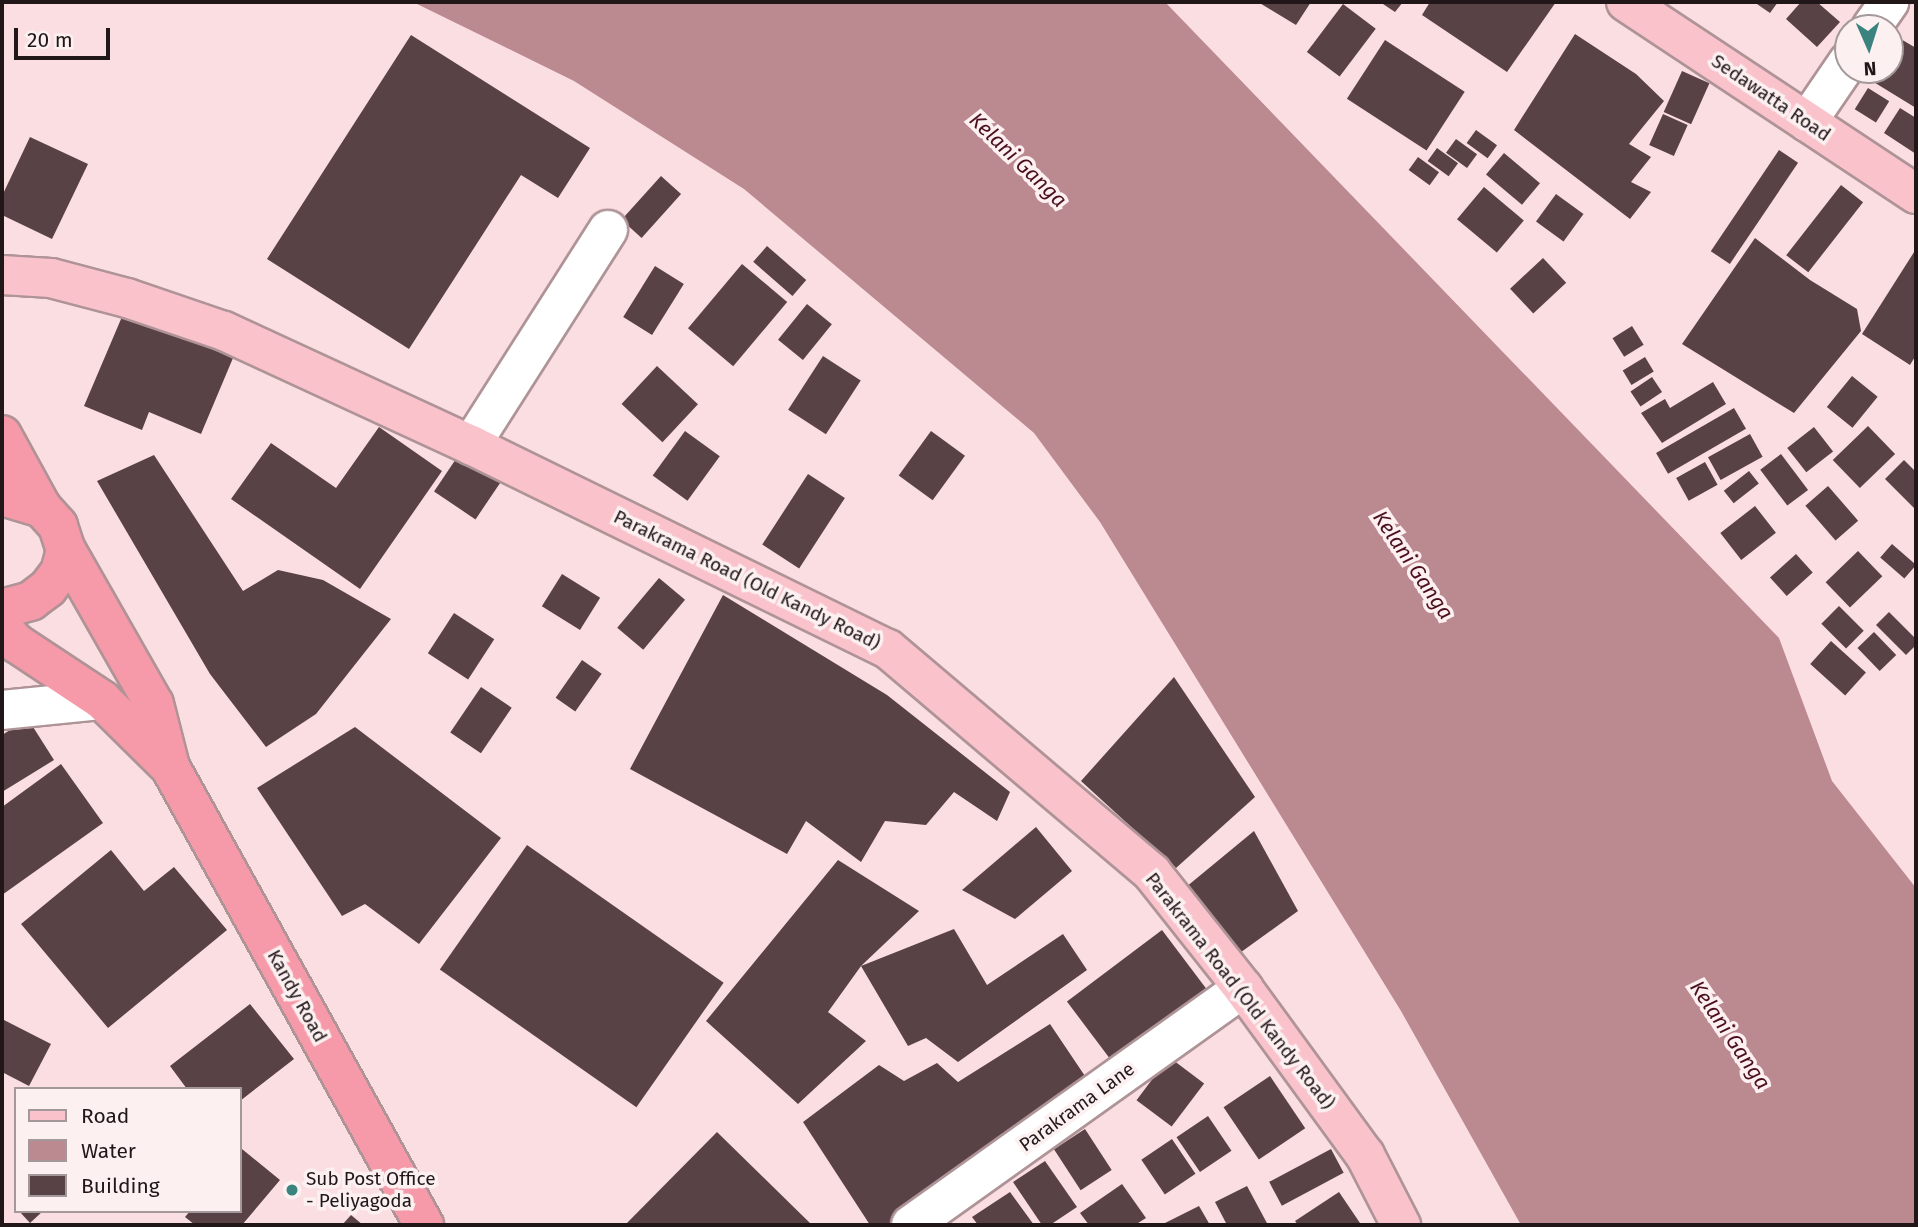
<!DOCTYPE html>
<style>
body{margin:0}
#map{position:relative;width:1918px;height:1227px;overflow:hidden;background:#fbdee1;font-family:"Fira Sans",sans-serif}
div>[style]{position:absolute}
.water>*{inset:0;background:#bb8990}
.building>*{inset:0;background:#594245;transform-origin:0 0}
.roads{filter:drop-shadow(2px 0 #ae9397) drop-shadow(-2px 0 #ae9397) drop-shadow(0 2px #ae9397) drop-shadow(0 -2px #ae9397)}
.minor>*{height:38px;margin:-19px;padding:0 19px;transform-origin:19px;border-radius:19px;background:#fff}
.major>*{height:38px;margin:-19px;padding:0 19px;transform-origin:19px;border-radius:19px;background:#fac2cb}
.highway>*{height:38px;margin:-19px;padding:0 19px;transform-origin:19px;border-radius:19px;background:#f699a8}
.dots>*{width:19px;height:19px;translate:-50% -50%;box-sizing:border-box;border:4px solid #fcf0f1;border-radius:50%}
span{translate:-50% -50%;white-space:nowrap;text-align:center;line-height:1.15;-webkit-text-stroke:7px #fcf0f1;paint-order:stroke}
.street-label{font-size:19px;color:#211718}
.poi-label{font-size:19px;color:#211718}
.left{translate:0 -50%;text-align:left}
.water-label{font-size:21px;color:#4c0f20;font-style:italic}
.frame{position:absolute;inset:0;border:4px solid #211718;pointer-events:none}
.legend{position:absolute;left:14px;top:1087px;width:228px;height:126px;box-sizing:border-box;background:#fcf0f1;border:2px solid #a4999a;margin:0;padding:9px 12px;list-style:none;font-size:21px;color:#211718}
.legend li{display:flex;align-items:center;gap:14px;height:35px}
.legend b{width:35px;border:2px solid #a4999a}
.north{position:absolute;left:1834px;top:14px;width:70px;height:70px;box-sizing:border-box;background:#fcf0f1;border:2px solid #a4999a;border-radius:50%;rotate:177deg;font-size:19px;font-weight:700;line-height:28px;text-align:center;color:#211718}
.north::after{content:'';display:block;margin:auto;width:24px;height:32px;background:#3b837e;clip-path:polygon(50% 0,100% 100%,50% 72%,0 100%)}
.scale{position:absolute;left:14px;top:28px;width:96px;height:32px;box-sizing:border-box;border:4px solid #211718;border-top:0;padding-left:9px;font-size:21px;line-height:24px;white-space:nowrap;color:#211718;-webkit-text-stroke:5px #fcf0f1;paint-order:stroke}
</style>
<div id="map">
<div class="water">
<div style="clip-path:polygon(413px 2px,1165px 2px,1779px 638px,1832px 781px,1916px 888px,1916px 1225px,1521px 1225px,1401px 1011px,1100px 522px,1034px 433px,744px 189px,574px 81px)"></div>
</div>
<div class="building">
<div style="clip-path:polygon(1258px 2px,1311px 2px,1296px 25px)"></div>
<div style="clip-path:polygon(1380px 2px,1403px 2px,1395px 12px)"></div>
<div style="clip-path:polygon(1430px 2px,1556px 2px,1507px 72px,1422px 15px)"></div>
<div style="clip-path:polygon(1754px 2px,1778px 2px,1770px 13px)"></div>
<div style="clip-path:polygon(1801px 2px,1817px 2px,1840px 22px,1817px 47px,1786px 19px)"></div>
<div style="left:1343px;top:4px;width:41px;height:60px;rotate:37deg"></div>
<div style="clip-path:polygon(1575px 34px,1636px 74px,1664px 101px,1629px 144px,1651px 157px,1631px 182px,1651px 192px,1630px 219px,1514px 130px)"></div>
<div style="clip-path:polygon(411px 35px,590px 148px,558px 198px,521px 175px,409px 349px,267px 259px)"></div>
<div style="clip-path:polygon(1899px 38px,1916px 48px,1916px 108px,1872px 81px,1879px 70px,1890px 70px,1890px 53px)"></div>
<div style="left:1385px;top:40px;width:95px;height:70px;rotate:33deg"></div>
<div style="left:1682px;top:71px;width:30px;height:45px;rotate:24deg"></div>
<div style="left:1868px;top:88px;width:25px;height:25px;rotate:32deg"></div>
<div style="clip-path:polygon(1900px 108px,1916px 118px,1916px 154px,1884px 133px)"></div>
<div style="left:1663px;top:114px;width:27px;height:34px;rotate:24deg"></div>
<div style="left:1476px;top:130px;width:26px;height:16px;rotate:36deg"></div>
<div style="clip-path:polygon(30px 137px,88px 164px,52px 239px,2px 215px,2px 196px)"></div>
<div style="left:1456px;top:139px;width:26px;height:17px;rotate:36deg"></div>
<div style="left:1437px;top:148px;width:26px;height:16px;rotate:36deg"></div>
<div style="left:1779px;top:150px;width:23px;height:122px;rotate:34deg"></div>
<div style="left:1504px;top:153px;width:47px;height:28px;rotate:40deg"></div>
<div style="left:1418px;top:157px;width:26px;height:16px;rotate:36deg"></div>
<div style="left:661px;top:176px;width:27px;height:59px;rotate:42deg"></div>
<div style="left:1841px;top:185px;width:28px;height:89px;rotate:38deg"></div>
<div style="left:1484px;top:187px;width:52px;height:42px;rotate:40deg"></div>
<div style="left:1556px;top:194px;width:34px;height:34px;rotate:36deg"></div>
<div style="clip-path:polygon(1755px 238px,1810px 280px,1857px 309px,1861px 331px,1794px 413px,1682px 344px)"></div>
<div style="left:767px;top:246px;width:52px;height:21px;rotate:41deg"></div>
<div style="clip-path:polygon(1916px 249px,1916px 355px,1910px 365px,1862px 334px)"></div>
<div style="left:1543px;top:258px;width:34px;height:45px;rotate:47deg"></div>
<div style="left:742px;top:264px;width:59px;height:84px;rotate:40deg"></div>
<div style="left:655px;top:266px;width:34px;height:60px;rotate:32deg"></div>
<div style="left:807px;top:304px;width:32px;height:46px;rotate:39deg"></div>
<div style="clip-path:polygon(124px 312px,233px 358px,201px 434px,149px 412px,142px 430px,84px 406px)"></div>
<div style="left:1632px;top:326px;width:22px;height:23px;rotate:58deg"></div>
<div style="left:823px;top:356px;width:45px;height:64px;rotate:33deg"></div>
<div style="left:1645px;top:357px;width:17px;height:26px;rotate:59deg"></div>
<div style="left:657px;top:366px;width:56px;height:52px;rotate:43deg"></div>
<div style="left:1852px;top:376px;width:33px;height:40px;rotate:39deg"></div>
<div style="left:1652px;top:377px;width:18px;height:26px;rotate:56deg"></div>
<div style="clip-path:polygon(1713px 382px,1726px 404px,1662px 443px,1641px 413px,1665px 399px,1670px 408px)"></div>
<div style="left:1734px;top:408px;width:24px;height:90px;rotate:60deg"></div>
<div style="left:1868px;top:426px;width:39px;height:49px;rotate:46deg"></div>
<div style="clip-path:polygon(379px 427px,442px 471px,360px 589px,231px 499px,271px 443px,336px 488px)"></div>
<div style="left:1814px;top:427px;width:31px;height:34px;rotate:52deg"></div>
<div style="left:685px;top:431px;width:43px;height:55px;rotate:36deg"></div>
<div style="left:931px;top:431px;width:42px;height:55px;rotate:36deg"></div>
<div style="left:1750px;top:434px;width:26px;height:48px;rotate:61deg"></div>
<div style="left:462px;top:450px;width:50px;height:50px;rotate:34deg"></div>
<div style="left:1781px;top:454px;width:45px;height:26px;rotate:53deg"></div>
<div style="clip-path:polygon(154px 455px,243px 591px,278px 570px,323px 580px,391px 619px,316px 714px,266px 747px,210px 674px,97px 481px)"></div>
<div style="clip-path:polygon(1904px 460px,1916px 472px,1916px 510px,1885px 479px)"></div>
<div style="left:1705px;top:462px;width:26px;height:33px;rotate:61deg"></div>
<div style="left:1749px;top:471px;width:16px;height:32px;rotate:52deg"></div>
<div style="left:808px;top:474px;width:44px;height:84px;rotate:33deg"></div>
<div style="left:1828px;top:486px;width:46px;height:30px;rotate:49deg"></div>
<div style="left:1755px;top:506px;width:34px;height:44px;rotate:52deg"></div>
<div style="left:1892px;top:544px;width:32px;height:18px;rotate:41deg"></div>
<div style="left:1858px;top:551px;width:35px;height:45px;rotate:46deg"></div>
<div style="left:1796px;top:554px;width:25px;height:35px;rotate:48deg"></div>
<div style="left:562px;top:574px;width:45px;height:38px;rotate:32deg"></div>
<div style="left:659px;top:578px;width:34px;height:65px;rotate:40deg"></div>
<div style="clip-path:polygon(723px 595px,887px 695px,1010px 792px,997px 821px,954px 792px,926px 825px,885px 821px,861px 862px,806px 821px,787px 854px,630px 769px)"></div>
<div style="left:1839px;top:606px;width:35px;height:25px;rotate:45deg"></div>
<div style="clip-path:polygon(1889px 612px,1916px 639px,1916px 645px,1906px 655px,1876px 625px)"></div>
<div style="left:454px;top:613px;width:48px;height:48px;rotate:33deg"></div>
<div style="left:1874px;top:632px;width:32px;height:23px;rotate:46deg"></div>
<div style="left:1831px;top:641px;width:47px;height:31px;rotate:42deg"></div>
<div style="left:582px;top:660px;width:24px;height:46px;rotate:35deg"></div>
<div style="clip-path:polygon(1174px 677px,1255px 797px,1176px 868px,1081px 781px)"></div>
<div style="left:481px;top:687px;width:37px;height:55px;rotate:34deg"></div>
<div style="clip-path:polygon(28px 719px,54px 760px,2px 792px,2px 735px)"></div>
<div style="clip-path:polygon(355px 727px,501px 838px,419px 944px,365px 904px,342px 916px,257px 788px)"></div>
<div style="clip-path:polygon(61px 764px,103px 823px,2px 895px,2px 807px)"></div>
<div style="clip-path:polygon(1036px 827px,1072px 871px,1015px 919px,962px 890px)"></div>
<div style="clip-path:polygon(1254px 831px,1298px 911px,1237px 955px,1180px 892px)"></div>
<div style="left:527px;top:845px;width:240px;height:152px;rotate:35deg"></div>
<div style="clip-path:polygon(111px 850px,144px 891px,174px 867px,227px 930px,108px 1028px,21px 924px)"></div>
<div style="clip-path:polygon(838px 860px,919px 911px,861px 966px,954px 929px,987px 985px,1063px 934px,1087px 970px,958px 1062px,926px 1038px,908px 1046px,861px 966px,828px 1012px,866px 1041px,798px 1104px,706px 1021px)"></div>
<div style="left:1162px;top:930px;width:78px;height:119px;rotate:53deg"></div>
<div style="clip-path:polygon(250px 1004px,294px 1059px,240px 1101px,240px 1089px,187px 1089px,170px 1066px)"></div>
<div style="clip-path:polygon(4px 1020px,51px 1044px,29px 1086px,2px 1072px)"></div>
<div style="clip-path:polygon(1050px 1024px,1093px 1088px,892px 1225px,870px 1225px,803px 1122px,879px 1065px,904px 1081px,937px 1063px,958px 1082px)"></div>
<div style="left:1169px;top:1057px;width:44px;height:54px;rotate:37deg"></div>
<div style="left:1270px;top:1076px;width:63px;height:56px;rotate:56deg"></div>
<div style="left:1208px;top:1116px;width:42px;height:38px;rotate:56deg"></div>
<div style="left:1085px;top:1129px;width:49px;height:37px;rotate:57deg"></div>
<div style="clip-path:polygon(717px 1132px,812px 1225px,625px 1225px)"></div>
<div style="left:1172px;top:1139px;width:42px;height:37px;rotate:56deg"></div>
<div style="clip-path:polygon(242px 1149px,280px 1180px,242px 1225px,195px 1225px,185px 1217px,190px 1211px,240px 1211px,240px 1153px)"></div>
<div style="left:1331px;top:1149px;width:27px;height:70px;rotate:62deg"></div>
<div style="clip-path:polygon(1045px 1161px,1077px 1207px,1050px 1225px,1042px 1225px,1013px 1182px)"></div>
<div style="clip-path:polygon(1122px 1184px,1146px 1218px,1135px 1225px,1089px 1225px,1080px 1213px)"></div>
<div style="clip-path:polygon(1247px 1186px,1268px 1225px,1227px 1225px,1215px 1202px)"></div>
<div style="clip-path:polygon(1010px 1192px,1034px 1225px,978px 1225px,972px 1217px)"></div>
<div style="clip-path:polygon(1339px 1192px,1360px 1223px,1298px 1225px,1295px 1221px)"></div>
<div style="clip-path:polygon(1199px 1206px,1210px 1225px,1166px 1225px,1165px 1223px)"></div>
<div style="clip-path:polygon(19px 1211px,43px 1211px,30px 1223px)"></div>
<div style="clip-path:polygon(351px 1215px,363px 1225px,342px 1225px)"></div>
</div>
<div class="roads">
<div class="minor">
<div style="left:1871px;top:28px;width:32px;rotate:-55deg"></div>
<div style="left:1807px;top:122px;width:73px;rotate:-55.7deg"></div>
<div style="left:471px;top:445px;width:255px;rotate:-57.5deg"></div>
<div style="left:2px;top:710px;width:100px;rotate:-5.7deg"></div>
<div style="left:911px;top:1225px;width:408px;rotate:-35.5deg"></div>
</div>
<div class="major">
<div style="left:1626px;top:2px;width:348px;rotate:33.5deg"></div>
<div style="left:2px;top:275px;width:49px;rotate:3.5deg"></div>
<div style="left:51px;top:278px;width:79px;rotate:14.7deg"></div>
<div style="left:127px;top:298px;width:102px;rotate:18.8deg"></div>
<div style="left:224px;top:331px;width:272px;rotate:24.8deg"></div>
<div style="left:471px;top:445px;width:464px;rotate:26.1deg"></div>
<div style="left:888px;top:649px;width:346px;rotate:40.3deg"></div>
<div style="left:1152px;top:873px;width:147px;rotate:51.6deg"></div>
<div style="left:1243px;top:988px;width:207px;rotate:53.9deg"></div>
<div style="left:1365px;top:1155px;width:79px;rotate:62.8deg"></div>
</div>
<div class="highway">
<div style="left:2px;top:435px;width:83px;rotate:61.3deg"></div>
<div style="left:2px;top:496px;width:42px;rotate:16.7deg"></div>
<div style="left:42px;top:508px;width:24px;rotate:48deg"></div>
<div style="left:58px;top:526px;width:25px;rotate:72deg"></div>
<div style="left:66px;top:550px;width:23px;rotate:105deg"></div>
<div style="left:60px;top:572px;width:20px;rotate:127deg"></div>
<div style="left:48px;top:588px;width:21px;rotate:143deg"></div>
<div style="left:31px;top:601px;width:30px;rotate:165deg"></div>
<div style="left:66px;top:550px;width:177px;rotate:60.3deg"></div>
<div style="left:154px;top:704px;width:65px;rotate:75.7deg"></div>
<div style="left:170px;top:767px;width:524px;rotate:60.99deg"></div>
<div style="left:2px;top:628px;width:21px;rotate:47deg"></div>
<div style="left:16px;top:643px;width:103px;rotate:33.5deg"></div>
<div style="left:102px;top:700px;width:95px;rotate:44.6deg"></div>
</div>
</div>
<div class="dots">
<div style="left:292px;top:1190px;background:#3b837e"></div>
</div>
<div class="street-label">
<span style="left:1771px;top:98px;rotate:34deg">Sedawatta Road</span>
<span style="left:747px;top:580px;rotate:26deg">Parakrama Road (Old Kandy Road)</span>
<span style="left:1240px;top:991px;rotate:52deg">Parakrama Road (Old Kandy Road)</span>
<span style="left:297px;top:996px;rotate:61deg">Kandy Road</span>
<span style="left:1077px;top:1107px;rotate:-36deg">Parakrama Lane</span>
</div>
<div class="poi-label">
<span class="left" style="left:306px;top:1190px">Sub Post Office<br>- Peliyagoda</span>
</div>
<div class="water-label">
<span style="left:1018px;top:160px;rotate:44deg">Kelani Ganga</span>
<span style="left:1413px;top:565px;rotate:56deg">Kelani Ganga</span>
<span style="left:1730px;top:1035px;rotate:56deg">Kelani Ganga</span>
</div>
<div class="frame"></div>
<ul class="legend">
<li><b style="height:9px;background:#fac2cb"></b>Road</li>
<li><b style="height:19px;background:#bb8990"></b>Water</li>
<li><b style="height:19px;background:#594245"></b>Building</li>
</ul>
<div class="north">N</div>
<div class="scale">20 m</div>
</div>
